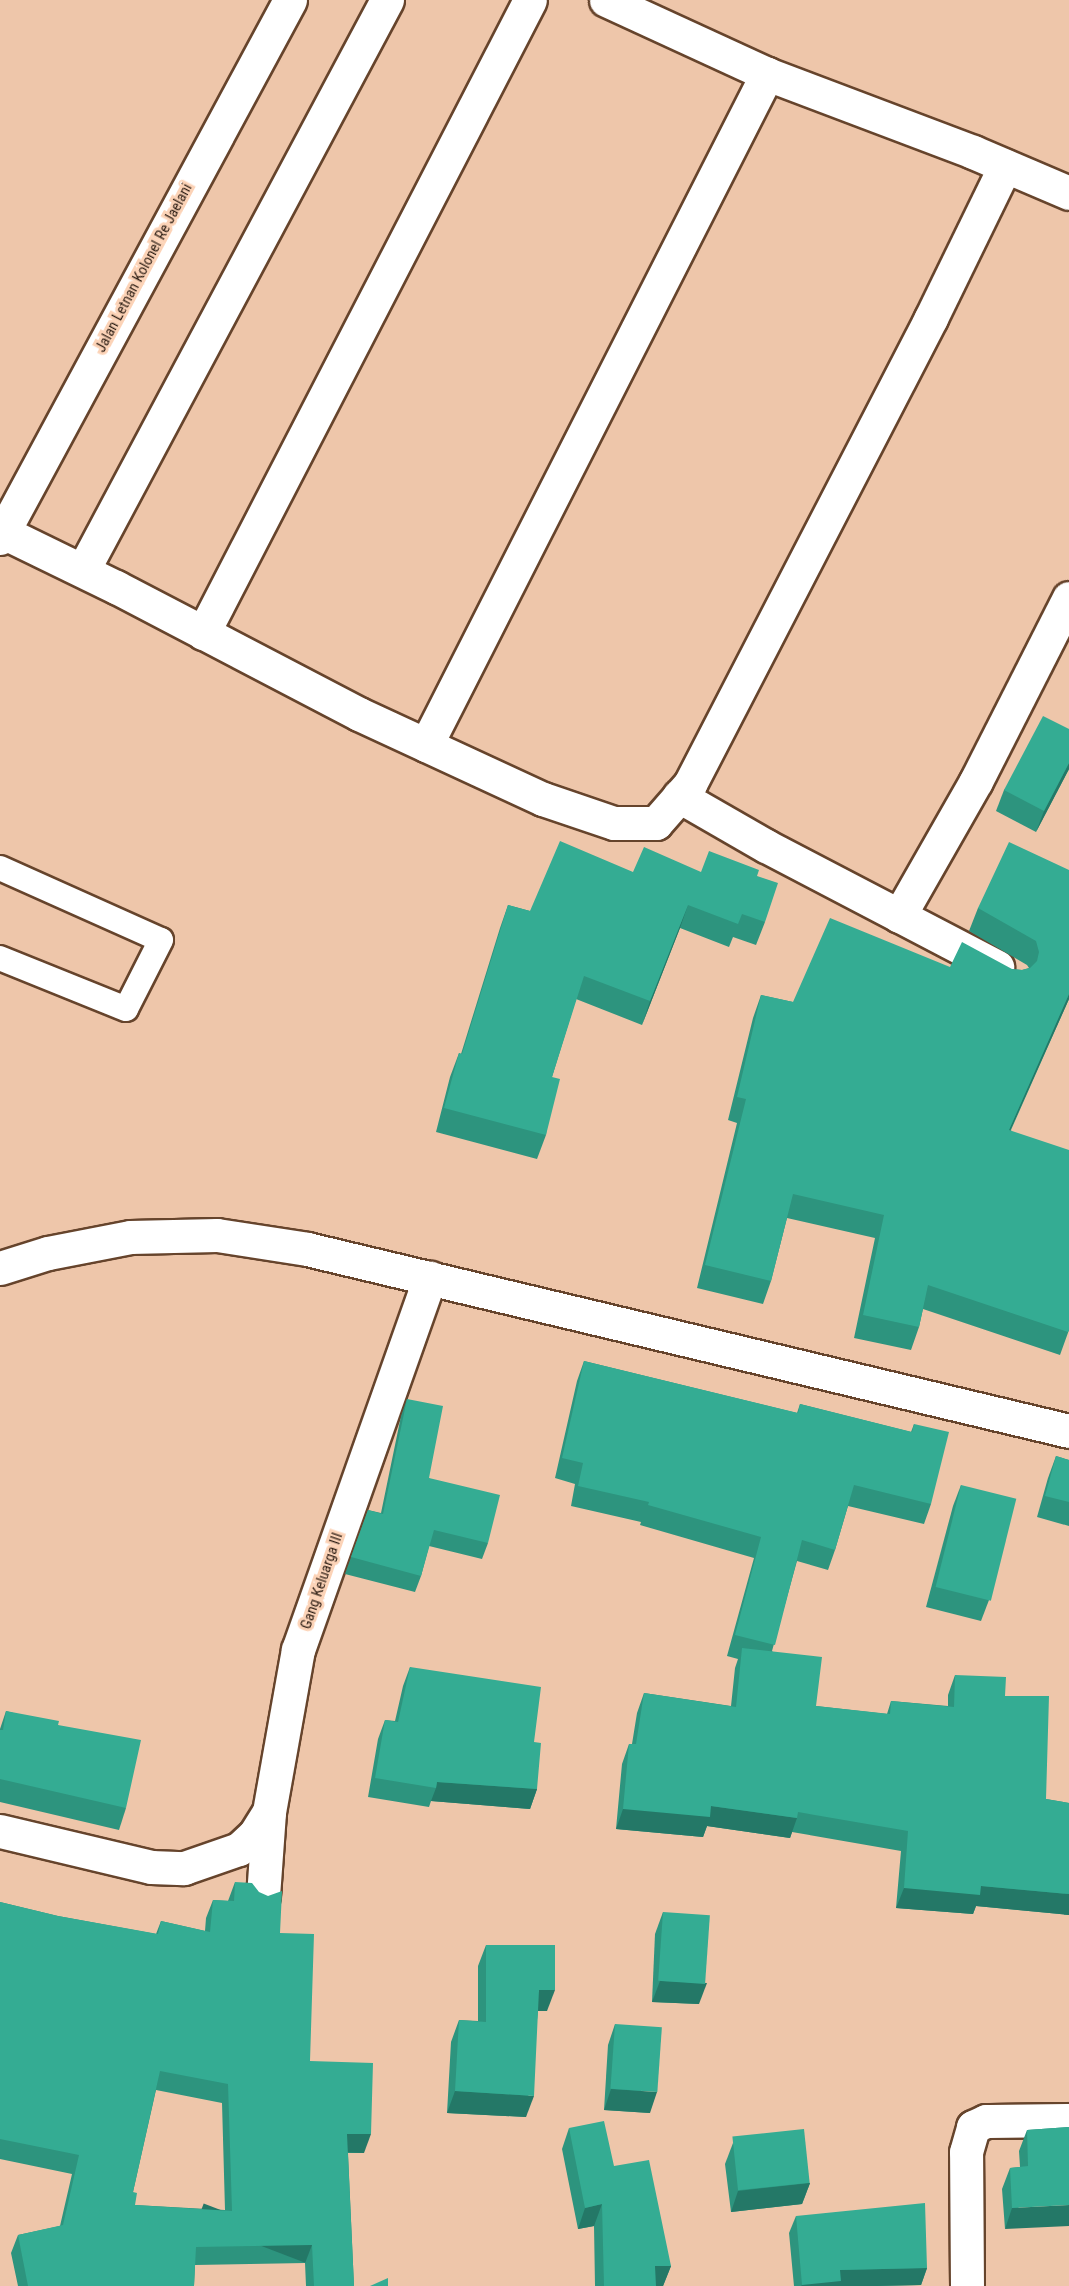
<!DOCTYPE html>
<style>
body{margin:0}
#map{position:relative;width:1069px;height:2286px;overflow:hidden;background:#eec6aa;font-family:"Roboto Condensed",sans-serif}
div>[style]{position:absolute}
.roads{filter:drop-shadow(2px 0 #66442c) drop-shadow(-2px 0 #66442c) drop-shadow(0 2px #66442c) drop-shadow(0 -2px #66442c)}
.lane>*{height:24px;margin:-12px;padding:0 12px;transform-origin:12px;border-radius:12px;background:#fff}
.street>*{height:33px;margin:-16.5px;padding:0 16.5px;transform-origin:16.5px;border-radius:16.5px;background:#fff}
.secondary>*{height:33px;margin:-16.5px;padding:0 16.5px;transform-origin:16.5px;border-radius:16.5px;background:#fff}
.wall>*{inset:0;background:#2d947e}
.shaded-wall>*{inset:0;background:#247867;transform-origin:0 0}
.building>*{inset:0;background:#34ac93;transform-origin:0 0}
span{translate:-50% -50%;white-space:nowrap;text-align:center;line-height:1.15;-webkit-text-stroke:6px #fcd3b7;paint-order:stroke}
.street-label{font-size:15px;color:#2e1f15}
</style>
<div id="map">
<div class="roads">
<div class="lane">
<div style="left:0;top:868px;width:176px;rotate:24.1deg"></div>
<div style="left:161px;top:940px;width:77px;rotate:116.9deg"></div>
<div style="left:126px;top:1009px;width:136px;rotate:-158deg"></div>
</div>
<div class="street">
<div style="left:606px;top:0;width:177px;rotate:24.7deg"></div>
<div style="left:767px;top:74px;width:220px;rotate:20.7deg"></div>
<div style="left:973px;top:152px;width:104px;rotate:23.1deg"></div>
<div style="left:3px;top:532px;width:126px;rotate:26deg"></div>
<div style="left:116px;top:587px;width:274px;rotate:27.6deg"></div>
<div style="left:359px;top:714px;width:203px;rotate:24.8deg"></div>
<div style="left:543px;top:799px;width:75px;rotate:18.7deg"></div>
<div style="left:614px;top:823px;width:42px"></div>
<div style="left:656px;top:823px;width:52px;rotate:-48.9deg"></div>
<div style="left:690px;top:784px;width:525px;rotate:-62.65deg"></div>
<div style="left:931px;top:318px;width:169px;rotate:-64deg"></div>
<div style="left:83px;top:570px;width:646px;rotate:-61.93deg"></div>
<div style="left:203px;top:633px;width:712px;rotate:-62.68deg"></div>
<div style="left:426px;top:745px;width:753px;rotate:-63.06deg"></div>
<div style="left:679px;top:796px;width:100px;rotate:29.9deg"></div>
<div style="left:766px;top:846px;width:261px;rotate:27.6deg"></div>
<div style="left:899px;top:916px;width:155px;rotate:-60.3deg"></div>
<div style="left:976px;top:781px;width:205px;rotate:-63.1deg"></div>
<div style="left:0;top:1831px;width:155px;rotate:13.4deg"></div>
<div style="left:151px;top:1867px;width:33px;rotate:2deg"></div>
<div style="left:184px;top:1868px;width:58px;rotate:-19.1deg"></div>
<div style="left:239px;top:1849px;width:22px;rotate:-43deg"></div>
<div style="left:255px;top:1834px;width:26px;rotate:-58deg"></div>
<div style="left:263px;top:1896px;width:84px;rotate:-85.9deg"></div>
<div style="left:269px;top:1812px;width:165px;rotate:-79.9deg"></div>
<div style="left:298px;top:1650px;width:395px;rotate:-70.5deg"></div>
<div style="left:967px;top:2286px;width:134px;rotate:-90.4deg"></div>
<div style="left:966px;top:2152px;width:26px;rotate:-74deg"></div>
<div style="left:973px;top:2127px;width:14px;rotate:-25deg"></div>
<div style="left:986px;top:2121px;width:83px;rotate:-0.7deg"></div>
</div>
<div class="secondary">
<div style="left:0;top:538px;width:611px;rotate:-61.67deg"></div>
<div style="left:0;top:1268px;width:50px;rotate:-17.4deg"></div>
<div style="left:48px;top:1253px;width:84px;rotate:-11deg"></div>
<div style="left:130px;top:1237px;width:87px;rotate:-1.3deg"></div>
<div style="left:217px;top:1235px;width:91px;rotate:8.8deg"></div>
<div style="left:307px;top:1249px;width:783px;rotate:13.43deg"></div>
</div>
</div>
<div class="wall">
<div style="clip-path:polygon(1069px 729px,1069px 769px,1036px 832px,996px 811px,1004px 790px)"></div>
<div style="clip-path:polygon(1069px 870px,1069px 999px,1011px 1130px,1069px 1330px,1060px 1355px,923px 1309px,919px 1327px,911px 1350px,854px 1338px,875px 1238px,787px 1218px,771px 1281px,763px 1304px,697px 1288px,737px 1123px,728px 1120px,753px 1018px,761px 995px,793px 1002px,950px 967px,1012px 969px,1022px 970px,1029px 968px,1027px 965px,969px 931px,978px 908px)"></div>
<div style="clip-path:polygon(633px 872px,701px 872px,757px 876px,765px 922px,756px 945px,733px 937px,729px 947px,680px 928px,642px 1025px,576px 999px,552px 1077px,546px 1135px,537px 1159px,436px 1132px,450px 1077px,459px 1053px,461px 1054px,500px 928px,508px 905px,530px 911px)"></div>
<div style="clip-path:polygon(584px 1361px,797px 1413px,800px 1404px,911px 1432px,914px 1424px,931px 1504px,924px 1524px,848px 1506px,835px 1550px,828px 1570px,797px 1561px,772px 1651px,816px 1706px,887px 1714px,891px 1701px,948px 1706px,948px 1695px,955px 1675px,1005px 1696px,1046px 1799px,1069px 1803px,1069px 1915px,976px 1906px,973px 1914px,896px 1908px,901px 1851px,792px 1832px,790px 1838px,707px 1826px,703px 1837px,616px 1829px,622px 1764px,629px 1744px,632px 1744px,637px 1713px,644px 1693px,731px 1706px,735px 1668px,738px 1659px,727px 1656px,754px 1558px,640px 1525px,641px 1522px,571px 1506px,575px 1484px,555px 1478px,577px 1381px)"></div>
<div style="clip-path:polygon(407px 1399px,429px 1478px,488px 1543px,482px 1559px,429px 1546px,421px 1576px,415px 1592px,345px 1574px,368px 1510px,381px 1513px,401px 1416px)"></div>
<div style="clip-path:polygon(1056px 1456px,1069px 1460px,1069px 1526px,1037px 1517px,1048px 1478px)"></div>
<div style="clip-path:polygon(961px 1485px,989px 1600px,981px 1621px,926px 1607px,953px 1506px)"></div>
<div style="clip-path:polygon(410px 1667px,534px 1742px,537px 1789px,530px 1809px,431px 1801px,429px 1807px,368px 1797px,378px 1739px,385px 1720px,395px 1721px,403px 1686px)"></div>
<div style="clip-path:polygon(6px 1711px,58px 1725px,126px 1808px,119px 1830px,0 1802px,0 1729px)"></div>
<div style="clip-path:polygon(evenodd,235px 1882px,280px 1933px,310px 2061px,364px 2153px,348px 2153px,354px 2286px,306px 2286px,305px 2263px,195px 2265px,194px 2286px,18px 2286px,11px 2253px,18px 2235px,60px 2226px,72px 2174px,0 2159px,0 1902px,58px 1916px,156px 1934px,161px 1921px,205px 1931px,206px 1918px,213px 1900px,228px 1901px,235px 1882px,156px 2090px,222px 2103px,225px 2210px,135px 2205px,133px 2192px,156px 2090px)"></div>
<div style="clip-path:polygon(663px 1912px,699px 2004px,652px 2002px,655px 1934px)"></div>
<div style="clip-path:polygon(486px 1945px,547px 2011px,538px 2011px,526px 2117px,447px 2113px,451px 2042px,459px 2020px,478px 2021px,478px 1966px)"></div>
<div style="clip-path:polygon(615px 2024px,650px 2113px,604px 2110px,608px 2045px)"></div>
<div style="clip-path:polygon(1069px 2127px,1005px 2229px,1002px 2189px,1010px 2168px,1020px 2167px,1019px 2151px,1027px 2130px)"></div>
<div style="clip-path:polygon(569px 2128px,671px 2266px,663px 2286px,595px 2286px,594px 2226px,578px 2229px,562px 2149px)"></div>
<div style="clip-path:polygon(733px 2143px,810px 2183px,802px 2204px,731px 2212px,725px 2164px)"></div>
<div style="clip-path:polygon(796px 2216px,927px 2268px,921px 2285px,876px 2286px,794px 2286px,789px 2233px)"></div>
</div>
<div class="shaded-wall">
<div style="clip-path:polygon(1069px 763px,1069px 769px,1036px 832px,1044px 811px)"></div>
<div style="clip-path:polygon(688px 905px,680px 928px,642px 1025px,650px 1001px)"></div>
<div style="clip-path:polygon(1069px 994px,1069px 999px,1000px 1153px,1009px 1130px)"></div>
<div style="clip-path:polygon(437px 1782px,537px 1789px,530px 1809px,431px 1801px,436px 1788px)"></div>
<div style="clip-path:polygon(711px 1806px,797px 1818px,790px 1838px,707px 1826px,703px 1837px,616px 1829px,623px 1809px)"></div>
<div style="clip-path:polygon(981px 1886px,1069px 1894px,1069px 1915px,976px 1906px,973px 1914px,896px 1908px,904px 1888px)"></div>
<div style="clip-path:polygon(660px 1981px,707px 1983px,699px 2004px,652px 2002px)"></div>
<div style="clip-path:polygon(539px 1990px,555px 1990px,547px 2011px,531px 2011px)"></div>
<div style="clip-path:polygon(611px 2089px,657px 2092px,650px 2113px,604px 2110px)"></div>
<div style="clip-path:polygon(455px 2091px,534px 2096px,526px 2117px,447px 2113px)"></div>
<div style="clip-path:polygon(347px 2134px,371px 2134px,364px 2153px,340px 2152px)"></div>
<div style="clip-path:polygon(810px 2183px,802px 2204px,731px 2212px,738px 2191px)"></div>
<div style="clip-path:polygon(602px 2204px,594px 2226px,578px 2229px,585px 2208px)"></div>
<div style="clip-path:polygon(1069px 2205px,1069px 2226px,1005px 2229px,1012px 2208px)"></div>
<div style="left:312px;top:2245px;width:19px;height:116px;rotate:111deg"></div>
<div style="clip-path:polygon(655px 2266px,671px 2266px,663px 2286px,648px 2286px)"></div>
<div style="clip-path:polygon(927px 2268px,921px 2285px,876px 2286px,801px 2286px,802px 2285px,840px 2270px)"></div>
</div>
<div class="building">
<div style="clip-path:polygon(1043px 716px,1069px 729px,1069px 763px,1044px 811px,1004px 790px)"></div>
<div style="clip-path:polygon(560px 841px,633px 872px,644px 847px,701px 872px,709px 851px,759px 870px,757px 876px,778px 883px,765px 922px,742px 914px,738px 924px,688px 905px,650px 1001px,584px 976px,552px 1077px,560px 1079px,546px 1135px,444px 1108px,459px 1053px,462px 1054px,508px 905px,530px 911px)"></div>
<div style="clip-path:polygon(1009px 842px,1069px 870px,1069px 994px,1009px 1130px,1069px 1150px,1069px 1330px,1068px 1332px,928px 1285px,919px 1327px,863px 1315px,884px 1215px,793px 1194px,771px 1281px,705px 1265px,746px 1099px,737px 1097px,761px 995px,793px 1002px,830px 918px,950px 967px,962px 942px,1012px 969px,1022px 970px,1030px 968px,1037px 961px,1039px 952px,1036px 941px,978px 908px)"></div>
<div style="clip-path:polygon(584px 1361px,798px 1413px,800px 1404px,912px 1432px,914px 1424px,949px 1432px,931px 1504px,854px 1485px,835px 1550px,802px 1540px,775px 1645px,735px 1635px,761px 1537px,648px 1505px,649px 1502px,578px 1486px,583px 1463px,562px 1458px)"></div>
<div style="clip-path:polygon(407px 1399px,443px 1406px,429px 1478px,500px 1495px,488px 1543px,434px 1530px,421px 1576px,351px 1557px,368px 1510px,383px 1514px)"></div>
<div style="clip-path:polygon(1056px 1456px,1069px 1460px,1069px 1502px,1045px 1496px)"></div>
<div style="left:961px;top:1485px;width:57px;height:105px;rotate:14deg"></div>
<div style="clip-path:polygon(742px 1648px,822px 1657px,816px 1706px,890px 1714px,891px 1701px,954px 1707px,955px 1675px,1006px 1677px,1005px 1696px,1049px 1696px,1046px 1799px,1069px 1803px,1069px 1894px,981px 1886px,980px 1895px,904px 1888px,908px 1831px,798px 1812px,797px 1818px,711px 1806px,710px 1817px,623px 1809px,629px 1744px,636px 1744px,644px 1693px,736px 1707px)"></div>
<div style="clip-path:polygon(410px 1667px,541px 1687px,534px 1742px,541px 1743px,537px 1789px,437px 1782px,436px 1788px,375px 1778px,385px 1720px,398px 1722px)"></div>
<div style="clip-path:polygon(6px 1711px,59px 1721px,58px 1725px,141px 1740px,126px 1808px,0 1779px,0 1730px,3px 1730px)"></div>
<div style="clip-path:polygon(evenodd,235px 1882px,252px 1883px,259px 1892px,268px 1896px,282px 1891px,280px 1933px,314px 1934px,310px 2061px,373px 2063px,371px 2134px,347px 2134px,354px 2286px,314px 2286px,312px 2245px,196px 2247px,194px 2286px,28px 2286px,18px 2235px,63px 2225px,79px 2155px,0 2139px,0 1902px,58px 1916px,158px 1934px,161px 1921px,210px 1932px,213px 1900px,234px 1901px,235px 1882px,160px 2071px,228px 2084px,232px 2211px,135px 2205px,137px 2193px,133px 2192px,160px 2071px)"></div>
<div style="left:663px;top:1912px;width:47px;height:69px;rotate:4deg"></div>
<div style="clip-path:polygon(486px 1945px,555px 1945px,555px 1990px,539px 1990px,534px 2096px,455px 2091px,459px 2020px,486px 2022px)"></div>
<div style="left:615px;top:2024px;width:47px;height:65px;rotate:4deg"></div>
<div style="clip-path:polygon(604px 2121px,614px 2166px,649px 2160px,671px 2266px,655px 2266px,656px 2286px,604px 2286px,602px 2204px,585px 2208px,569px 2128px)"></div>
<div style="clip-path:polygon(1069px 2127px,1069px 2205px,1012px 2208px,1010px 2168px,1028px 2166px,1027px 2130px)"></div>
<div style="left:804px;top:2129px;width:54px;height:72px;rotate:84deg"></div>
<div style="clip-path:polygon(925px 2203px,927px 2268px,840px 2270px,841px 2281px,802px 2285px,796px 2216px)"></div>
<div style="clip-path:polygon(388px 2278px,388px 2286px,370px 2286px)"></div>
</div>
<div class="street-label">
<span style="left:144px;top:268px;rotate:-62deg">Jalan Letnan Kolonel Re Jaelani</span>
<span style="left:322px;top:1581px;rotate:-71deg">Gang Keluarga III</span>
</div>
</div>
